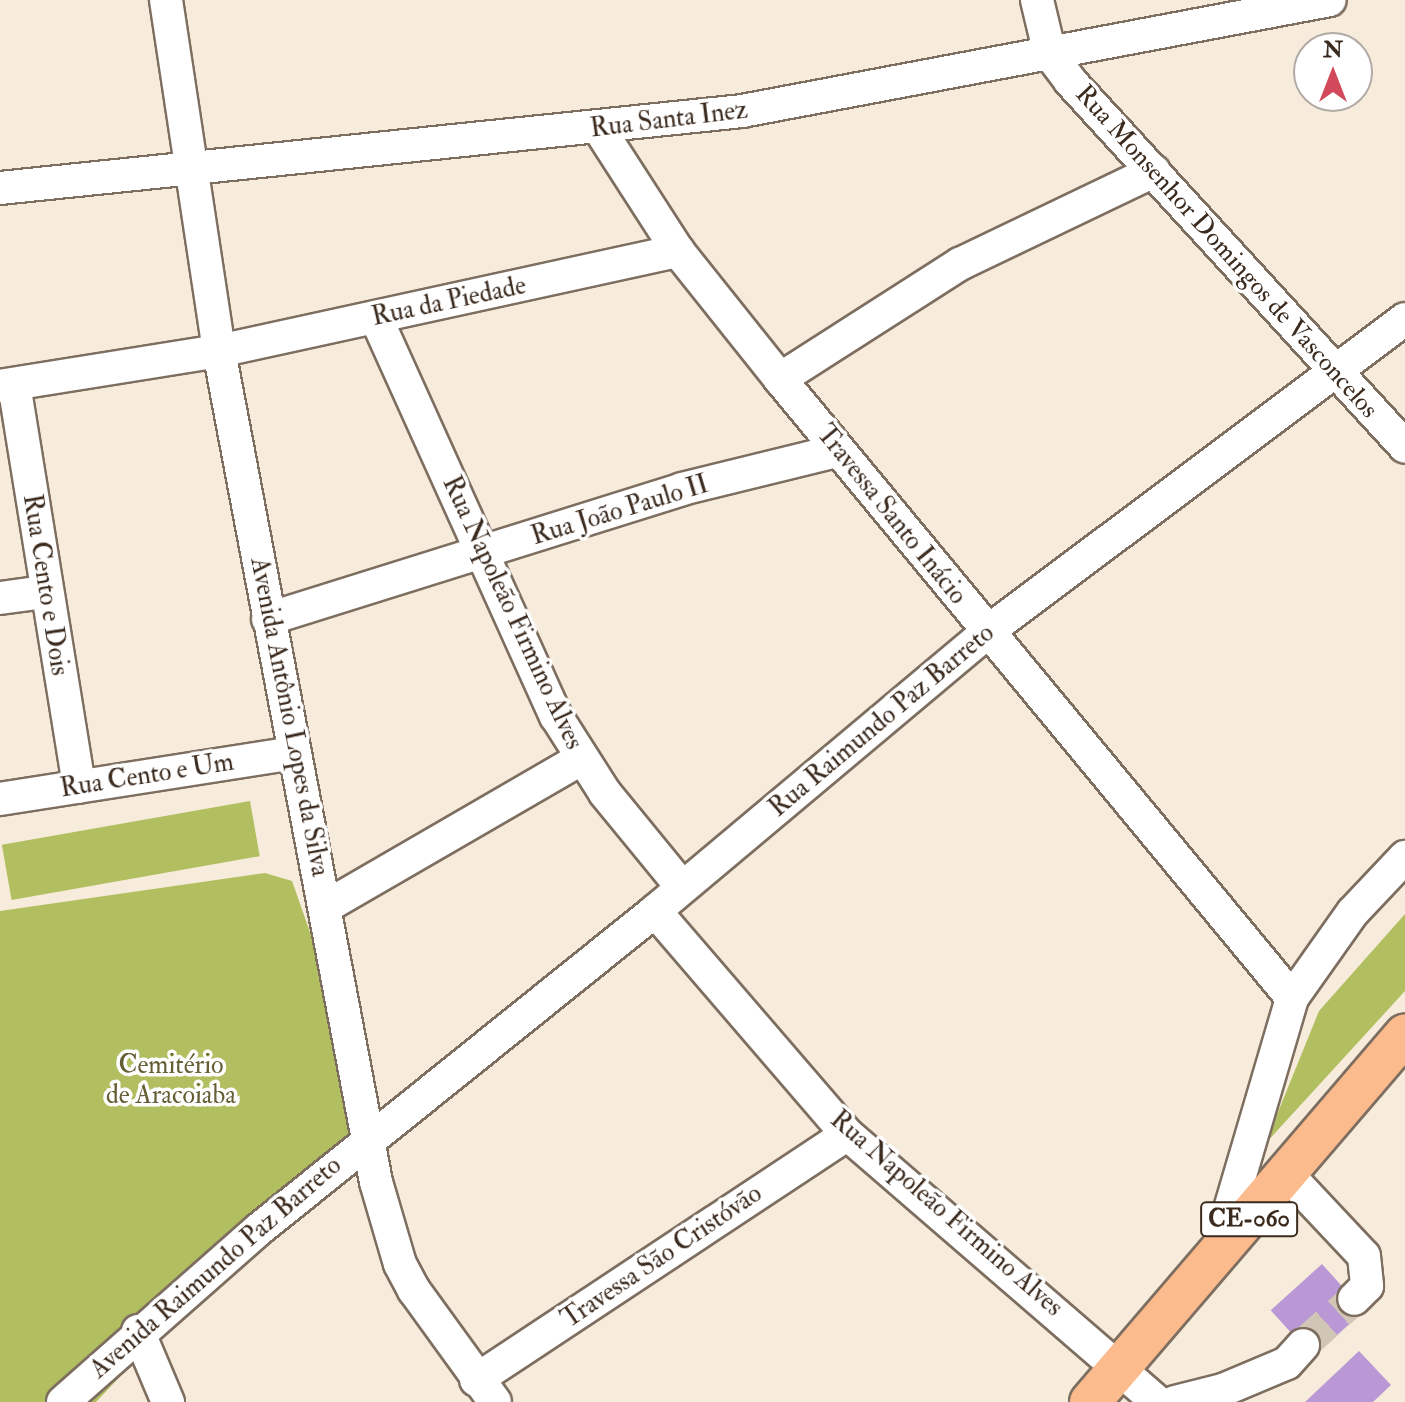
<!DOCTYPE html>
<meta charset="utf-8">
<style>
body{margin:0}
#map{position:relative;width:1405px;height:1402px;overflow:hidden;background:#f7ecdb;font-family:"IM FELL Double Pica",serif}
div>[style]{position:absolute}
.green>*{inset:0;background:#b2bf61;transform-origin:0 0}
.building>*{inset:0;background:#ba98d6;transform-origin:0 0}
.minor-tunnel>*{height:32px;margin-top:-16px;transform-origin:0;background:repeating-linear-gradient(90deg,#d1c5b5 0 32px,transparent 0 48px)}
.roads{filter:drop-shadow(2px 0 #7d6e60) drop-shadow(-2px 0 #7d6e60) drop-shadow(0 2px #7d6e60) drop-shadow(0 -2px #7d6e60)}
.minor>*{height:32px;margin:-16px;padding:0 16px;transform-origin:16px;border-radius:16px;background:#fff}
.major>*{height:40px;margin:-20px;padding:0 20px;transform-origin:20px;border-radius:20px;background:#fbbb8c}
span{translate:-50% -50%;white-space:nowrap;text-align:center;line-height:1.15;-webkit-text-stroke:7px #fff;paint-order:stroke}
.shield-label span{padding:2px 6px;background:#fff;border:2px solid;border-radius:6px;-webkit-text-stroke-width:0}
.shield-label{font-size:24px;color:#3b2a1e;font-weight:700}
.street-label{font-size:26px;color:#3b2a1e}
.park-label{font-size:26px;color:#655e35}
.north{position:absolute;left:1293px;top:32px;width:80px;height:80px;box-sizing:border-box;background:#fff;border:2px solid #b1aaa5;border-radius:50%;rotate:0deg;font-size:22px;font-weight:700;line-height:32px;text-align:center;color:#3b2a1e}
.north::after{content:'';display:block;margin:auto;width:28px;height:36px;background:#d1495b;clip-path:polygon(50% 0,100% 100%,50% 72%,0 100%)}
</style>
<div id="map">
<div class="green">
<div style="left:250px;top:801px;width:56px;height:252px;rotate:80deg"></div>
<div style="clip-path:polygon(265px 873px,292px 881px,330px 989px,356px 1147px,182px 1311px,96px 1402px,0 1402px,0 911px)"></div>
<div style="clip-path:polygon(1405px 914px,1405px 991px,1265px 1144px,1319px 1011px)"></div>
</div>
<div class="building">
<div style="left:1322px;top:1264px;width:63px;height:69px;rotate:48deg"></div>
<div style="clip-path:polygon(1359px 1351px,1391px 1385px,1373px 1402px,1305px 1402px)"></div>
</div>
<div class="minor-tunnel">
<div style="left:1303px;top:1345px;width:69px;rotate:-42deg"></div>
</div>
<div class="roads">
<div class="minor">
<div style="left:166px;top:0;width:355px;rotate:81.4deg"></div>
<div style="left:219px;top:351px;width:846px;rotate:79.3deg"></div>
<div style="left:376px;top:1182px;width:85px;rotate:73.7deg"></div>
<div style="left:400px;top:1264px;width:30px;rotate:62deg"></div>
<div style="left:414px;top:1290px;width:138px;rotate:54.1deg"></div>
<div style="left:1037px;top:0;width:56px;rotate:76.5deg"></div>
<div style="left:1050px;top:54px;width:34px;rotate:53deg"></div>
<div style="left:1070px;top:81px;width:496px;rotate:47.5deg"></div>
<div style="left:600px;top:130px;width:144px;rotate:57.2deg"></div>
<div style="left:678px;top:251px;width:164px;rotate:51.4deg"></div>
<div style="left:780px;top:379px;width:803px;rotate:50.4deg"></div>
<div style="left:0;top:188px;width:746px;rotate:-5.92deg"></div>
<div style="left:742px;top:111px;width:598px;rotate:-10.69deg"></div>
<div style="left:376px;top:318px;width:437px;rotate:65.7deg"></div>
<div style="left:556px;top:716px;width:91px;rotate:57.5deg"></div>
<div style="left:605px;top:793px;width:122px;rotate:50.7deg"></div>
<div style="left:780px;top:379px;width:214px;rotate:-32.6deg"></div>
<div style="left:960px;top:264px;width:215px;rotate:-25.6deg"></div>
<div style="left:14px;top:384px;width:408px;rotate:80.8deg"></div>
<div style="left:0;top:386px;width:222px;rotate:-9.1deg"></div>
<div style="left:219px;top:351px;width:470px;rotate:-12.3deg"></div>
<div style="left:0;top:598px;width:44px;rotate:-7.8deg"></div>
<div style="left:268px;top:619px;width:434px;rotate:-17.4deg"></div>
<div style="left:682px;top:489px;width:160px;rotate:-13.8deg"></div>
<div style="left:0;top:799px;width:297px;rotate:-8.9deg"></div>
<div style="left:327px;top:906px;width:293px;rotate:-30.1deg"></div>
<div style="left:655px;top:911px;width:294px;rotate:49.3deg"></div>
<div style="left:847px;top:1134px;width:411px;rotate:40.8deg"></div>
<div style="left:1287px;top:1174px;width:112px;rotate:46.8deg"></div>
<div style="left:1364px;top:1256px;width:30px;rotate:84deg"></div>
<div style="left:1367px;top:1286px;width:18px;rotate:135deg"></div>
<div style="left:1218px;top:1250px;width:263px;rotate:-73.6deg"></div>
<div style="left:1292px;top:998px;width:105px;rotate:-54.7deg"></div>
<div style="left:1353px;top:912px;width:76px;rotate:-46.6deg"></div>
<div style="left:138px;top:1331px;width:77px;rotate:67.1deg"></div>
<div style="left:476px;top:1380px;width:445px;rotate:-33.5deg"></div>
<div style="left:63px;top:1402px;width:260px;rotate:-41.4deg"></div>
<div style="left:258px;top:1230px;width:509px;rotate:-38.78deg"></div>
<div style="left:655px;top:911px;width:434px;rotate:-40deg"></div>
<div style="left:987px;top:632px;width:522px;rotate:-36.83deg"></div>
<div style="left:1175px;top:1402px;width:49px;rotate:-14deg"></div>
<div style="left:1223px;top:1390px;width:69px;rotate:-22.9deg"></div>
<div style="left:1287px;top:1363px;width:24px;rotate:-48deg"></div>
</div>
<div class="major">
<div style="left:1090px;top:1402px;width:484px;rotate:-49.4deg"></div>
</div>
</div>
<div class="shield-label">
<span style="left:1249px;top:1219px">CE-060</span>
</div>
<div class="street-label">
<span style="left:669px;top:120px;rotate:-7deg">Rua Santa Inez</span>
<span style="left:1226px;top:252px;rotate:48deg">Rua Monsenhor Domingos de Vasconcelos</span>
<span style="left:449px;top:302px;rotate:-12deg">Rua da Piedade</span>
<span style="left:620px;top:511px;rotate:-17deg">Rua João Paulo II</span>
<span style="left:891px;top:515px;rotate:51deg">Travessa Santo Inácio</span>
<span style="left:45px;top:585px;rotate:81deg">Rua Cento e Dois</span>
<span style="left:512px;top:613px;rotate:65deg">Rua Napoleão Firmino Alves</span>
<span style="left:289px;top:717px;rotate:79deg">Avenida Antônio Lopes da Silva</span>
<span style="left:882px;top:721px;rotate:-40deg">Rua Raimundo Paz Barreto</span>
<span style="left:147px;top:776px;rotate:-9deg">Rua Cento e Um</span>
<span style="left:946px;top:1214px;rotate:41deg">Rua Napoleão Firmino Alves</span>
<span style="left:662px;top:1257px;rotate:-34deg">Travessa São Cristóvão</span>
<span style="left:216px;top:1268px;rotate:-41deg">Avenida Raimundo Paz Barreto</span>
</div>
<div class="park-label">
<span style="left:171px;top:1081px">Cemitério<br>de Aracoiaba</span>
</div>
<div class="north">N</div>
</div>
